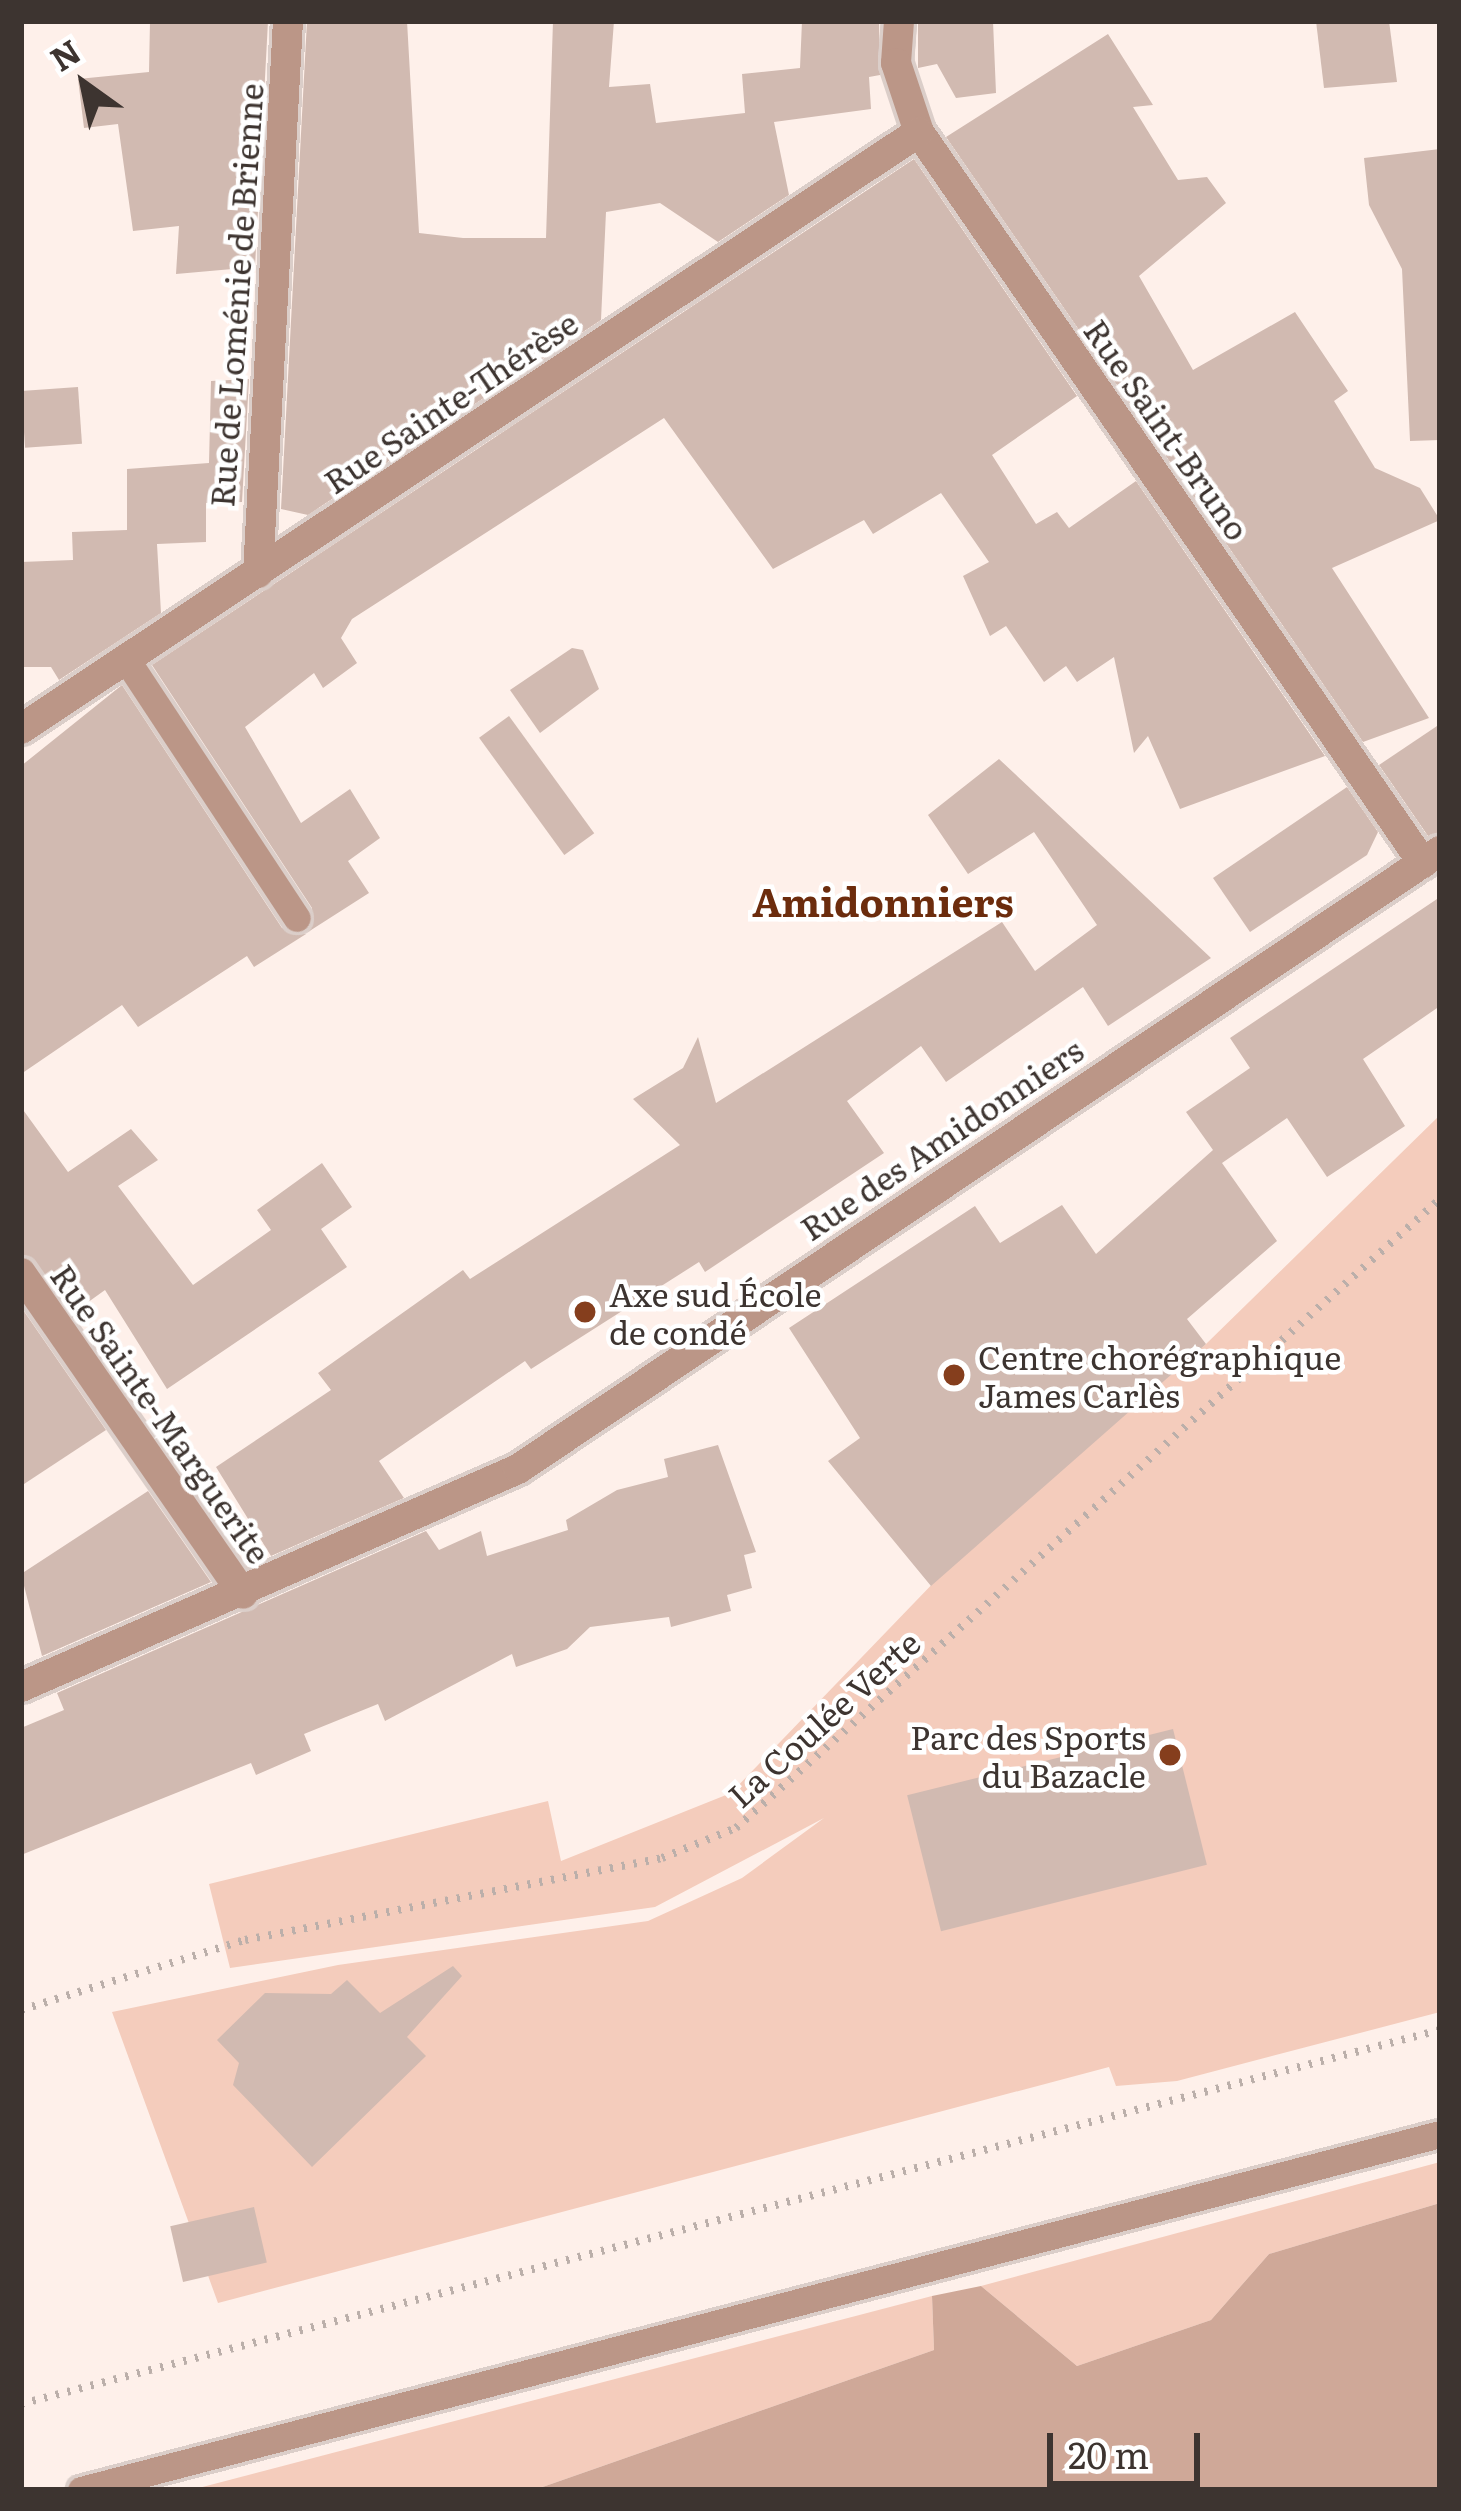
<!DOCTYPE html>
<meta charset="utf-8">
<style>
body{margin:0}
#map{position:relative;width:1461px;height:2511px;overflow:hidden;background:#fef0ea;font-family:Literata,serif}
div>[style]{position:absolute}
.green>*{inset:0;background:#f4ccbc}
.water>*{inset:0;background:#cfa898}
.building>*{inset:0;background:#d1bab1;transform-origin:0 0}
.path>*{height:8px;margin-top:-4px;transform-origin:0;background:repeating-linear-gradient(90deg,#bbafaa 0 3px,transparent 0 12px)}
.roads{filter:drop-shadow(3px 0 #dbcec9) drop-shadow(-3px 0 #dbcec9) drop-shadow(0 3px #dbcec9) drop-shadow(0 -3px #dbcec9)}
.lane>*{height:27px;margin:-13.5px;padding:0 13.5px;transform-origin:13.5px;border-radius:13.5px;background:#bb9687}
.street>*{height:30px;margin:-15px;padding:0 15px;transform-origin:15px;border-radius:15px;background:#bb9687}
.dots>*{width:33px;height:33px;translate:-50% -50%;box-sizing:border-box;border:6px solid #fff;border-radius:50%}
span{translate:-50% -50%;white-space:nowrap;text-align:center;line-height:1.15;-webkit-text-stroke:9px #fff;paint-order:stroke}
.street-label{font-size:33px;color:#3d3430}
.poi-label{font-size:33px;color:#3d3430}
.left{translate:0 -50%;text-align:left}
.right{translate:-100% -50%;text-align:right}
.quarter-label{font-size:39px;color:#6c2c0d;font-weight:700}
.frame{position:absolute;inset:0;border:24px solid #3d3430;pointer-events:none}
.north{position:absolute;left:24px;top:24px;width:120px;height:120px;-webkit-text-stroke:9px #fff;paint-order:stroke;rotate:327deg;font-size:33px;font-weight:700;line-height:48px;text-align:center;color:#3d3430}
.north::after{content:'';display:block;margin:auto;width:42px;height:54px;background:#3d3430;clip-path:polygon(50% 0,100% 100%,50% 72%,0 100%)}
.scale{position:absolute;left:1047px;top:2433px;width:153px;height:54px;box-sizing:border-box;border:6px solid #3d3430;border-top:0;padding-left:15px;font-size:36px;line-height:42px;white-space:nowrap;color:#3d3430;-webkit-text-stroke:9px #fff;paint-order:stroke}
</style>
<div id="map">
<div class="green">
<div style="clip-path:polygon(1440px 1115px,1440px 2012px,1177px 2081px,1116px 2086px,1109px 2067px,218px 2303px,112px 2012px,338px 1965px,648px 1921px,742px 1878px,824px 1818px,655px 1907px,230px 1968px,209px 1884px,548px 1801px,561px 1861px,731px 1793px,967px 1548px,1206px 1344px)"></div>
<div style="clip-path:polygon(1440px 2162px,1440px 2203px,1269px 2254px,1211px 2320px,1077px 2366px,981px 2286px)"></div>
<div style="clip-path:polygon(932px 2296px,934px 2350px,534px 2490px,191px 2490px)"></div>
</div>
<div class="water">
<div style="clip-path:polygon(1440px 2203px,1440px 2490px,534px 2490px,934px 2350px,932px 2296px,981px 2286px,1077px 2366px,1211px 2320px,1269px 2254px)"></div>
</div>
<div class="building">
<div style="clip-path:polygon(150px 21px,268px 21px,255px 267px,176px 274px,179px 226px,133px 231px,118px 124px,84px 128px,78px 79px,149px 72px)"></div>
<div style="clip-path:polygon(307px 21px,407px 21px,419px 233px,463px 238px,546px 238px,553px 21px,614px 21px,609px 87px,650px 84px,656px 123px,745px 113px,742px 74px,800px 68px,802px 21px,879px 21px,880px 75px,869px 77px,871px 109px,774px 122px,789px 195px,718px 242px,660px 203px,606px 212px,601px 320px,308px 515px,281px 509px)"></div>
<div style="clip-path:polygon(918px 21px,993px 21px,996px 93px,956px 98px,937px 64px,918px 68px)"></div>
<div style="clip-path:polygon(1316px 21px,1389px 21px,1397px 82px,1324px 88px)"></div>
<div style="clip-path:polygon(1108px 34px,1153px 105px,1133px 107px,1178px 180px,1207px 177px,1226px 203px,1139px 276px,1193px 370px,1295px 312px,1348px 391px,1334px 401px,1375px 468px,1420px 488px,1440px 520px,1332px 568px,1429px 718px,1363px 742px,946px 137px)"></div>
<div style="clip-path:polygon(1440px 149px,1440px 440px,1410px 441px,1402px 269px,1369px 205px,1364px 158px)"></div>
<div style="clip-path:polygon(914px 159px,1077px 396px,992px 455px,1036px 524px,1057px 512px,1069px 528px,1136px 481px,1325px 756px,1180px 809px,1148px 736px,1134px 753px,1114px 657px,1077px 682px,1066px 666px,1044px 682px,1006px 626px,990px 636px,963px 576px,989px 562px,941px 493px,873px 534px,864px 520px,773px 569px,664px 418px,352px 619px,341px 638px,357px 663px,323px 688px,314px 673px,245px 727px,301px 823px,350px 789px,380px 838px,348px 861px,369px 893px,308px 932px,312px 908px,152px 665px)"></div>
<div style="clip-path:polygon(249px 379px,242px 502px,206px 503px,206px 542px,157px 544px,161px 613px,59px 680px,51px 667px,21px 667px,21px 562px,73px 560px,72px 532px,127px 530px,127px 469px,209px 463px,211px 381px)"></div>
<div style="left:78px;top:387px;width:57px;height:57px;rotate:86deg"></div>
<div style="clip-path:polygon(572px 648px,583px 650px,599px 689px,540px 733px,510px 690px)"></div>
<div style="clip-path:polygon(122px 685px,282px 928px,306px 934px,254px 967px,247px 956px,138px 1027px,122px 1005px,21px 1074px,21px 766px)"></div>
<div style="left:509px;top:716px;width:145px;height:37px;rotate:54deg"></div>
<div style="clip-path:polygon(1440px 724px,1440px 832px,1428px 836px,1379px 765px)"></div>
<div style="clip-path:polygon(999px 759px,1211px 958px,1108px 1026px,1083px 987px,946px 1082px,921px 1046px,847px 1101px,884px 1153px,705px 1272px,699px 1262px,531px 1369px,525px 1361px,379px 1461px,404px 1498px,271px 1556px,216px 1467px,331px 1390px,318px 1373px,463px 1270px,470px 1279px,680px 1145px,633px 1099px,683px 1068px,698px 1037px,716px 1103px,1002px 922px,1035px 971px,1097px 925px,1034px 832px,968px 874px,928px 815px)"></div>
<div style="clip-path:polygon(1347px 787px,1378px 832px,1367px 855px,1250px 932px,1213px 878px)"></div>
<div style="clip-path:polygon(1440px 897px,1440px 1006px,1363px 1059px,1405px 1126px,1327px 1177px,1287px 1118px,1222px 1163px,1277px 1241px,1187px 1319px,1206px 1344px,931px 1586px,828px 1461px,860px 1438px,789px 1328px,975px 1206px,1000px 1243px,1062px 1205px,1096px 1254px,1213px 1150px,1186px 1112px,1250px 1068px,1230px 1038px)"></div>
<div style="clip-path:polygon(21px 1107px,68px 1172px,131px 1129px,158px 1160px,118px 1186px,193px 1285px,271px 1230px,257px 1210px,322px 1163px,352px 1207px,321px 1229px,347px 1267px,167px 1389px,105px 1290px,73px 1313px,21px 1254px)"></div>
<div style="clip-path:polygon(21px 1307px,106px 1430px,21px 1486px)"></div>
<div style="clip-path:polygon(718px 1445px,756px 1552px,744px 1555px,752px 1588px,727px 1595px,731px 1611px,671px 1627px,669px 1617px,590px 1627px,567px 1649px,516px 1667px,512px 1654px,385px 1721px,378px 1704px,304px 1734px,311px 1751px,256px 1775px,251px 1763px,21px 1855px,21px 1728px,64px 1710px,57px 1693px,426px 1531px,439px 1550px,481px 1531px,487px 1556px,568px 1530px,566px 1520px,617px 1490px,668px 1477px,664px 1459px)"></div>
<div style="clip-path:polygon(148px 1491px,211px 1582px,42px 1656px,21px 1574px)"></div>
<div style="left:1173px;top:1729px;width:140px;height:274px;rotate:76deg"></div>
<div style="clip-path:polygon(453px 1966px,462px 1976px,407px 2037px,426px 2056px,312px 2167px,233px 2085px,239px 2063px,217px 2040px,265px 1993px,331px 1994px,347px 1980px,380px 2013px)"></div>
<div style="left:254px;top:2207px;width:57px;height:86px;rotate:77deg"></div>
</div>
<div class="path">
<div style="left:21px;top:2010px;width:235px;rotate:-17.4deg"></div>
<div style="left:245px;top:1940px;width:425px;rotate:-11.1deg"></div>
<div style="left:662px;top:1858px;width:80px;rotate:-22.1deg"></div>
<div style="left:736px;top:1828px;width:944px;rotate:-41.78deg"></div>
<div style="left:21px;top:2404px;width:1467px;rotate:-14.77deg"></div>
</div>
<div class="roads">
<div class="lane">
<div style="left:126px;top:659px;width:310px;rotate:56.6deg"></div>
<div style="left:81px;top:2490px;width:1405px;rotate:-14.68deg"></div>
</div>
<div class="street">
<div style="left:899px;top:21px;width:42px;rotate:94.1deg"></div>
<div style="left:896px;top:63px;width:73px;rotate:71.6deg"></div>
<div style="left:919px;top:132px;width:888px;rotate:55.42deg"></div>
<div style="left:258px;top:573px;width:553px;rotate:-86.89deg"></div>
<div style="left:21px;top:729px;width:1078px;rotate:-33.62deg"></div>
<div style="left:21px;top:1273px;width:390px;rotate:55.3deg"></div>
<div style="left:21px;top:1687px;width:543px;rotate:-23.68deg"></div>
<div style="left:518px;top:1469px;width:1110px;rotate:-33.83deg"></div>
</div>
</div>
<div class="dots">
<div style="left:585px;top:1312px;background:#853e1d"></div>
<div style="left:954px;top:1375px;background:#853e1d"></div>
<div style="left:1170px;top:1755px;background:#853e1d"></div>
</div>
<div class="street-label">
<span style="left:235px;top:295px;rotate:-86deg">Rue de Loménie de Brienne</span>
<span style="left:450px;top:401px;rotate:-34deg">Rue Sainte-Thérèse</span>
<span style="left:1168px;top:429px;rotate:55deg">Rue Saint-Bruno</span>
<span style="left:941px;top:1138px;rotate:-34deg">Rue des Amidonniers</span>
<span style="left:162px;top:1413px;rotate:55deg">Rue Sainte-Marguerite</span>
<span style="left:823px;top:1718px;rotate:-42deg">La Coulée Verte</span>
</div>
<div class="poi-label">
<span class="left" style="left:609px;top:1312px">Axe sud École<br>de condé</span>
<span class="left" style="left:978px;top:1375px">Centre chorégraphique<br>James Carlès</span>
<span class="right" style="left:1146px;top:1755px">Parc des Sports<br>du Bazacle</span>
</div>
<div class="quarter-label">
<span style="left:883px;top:900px">Amidonniers</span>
</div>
<div class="frame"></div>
<div class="north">N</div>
<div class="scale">20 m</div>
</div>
